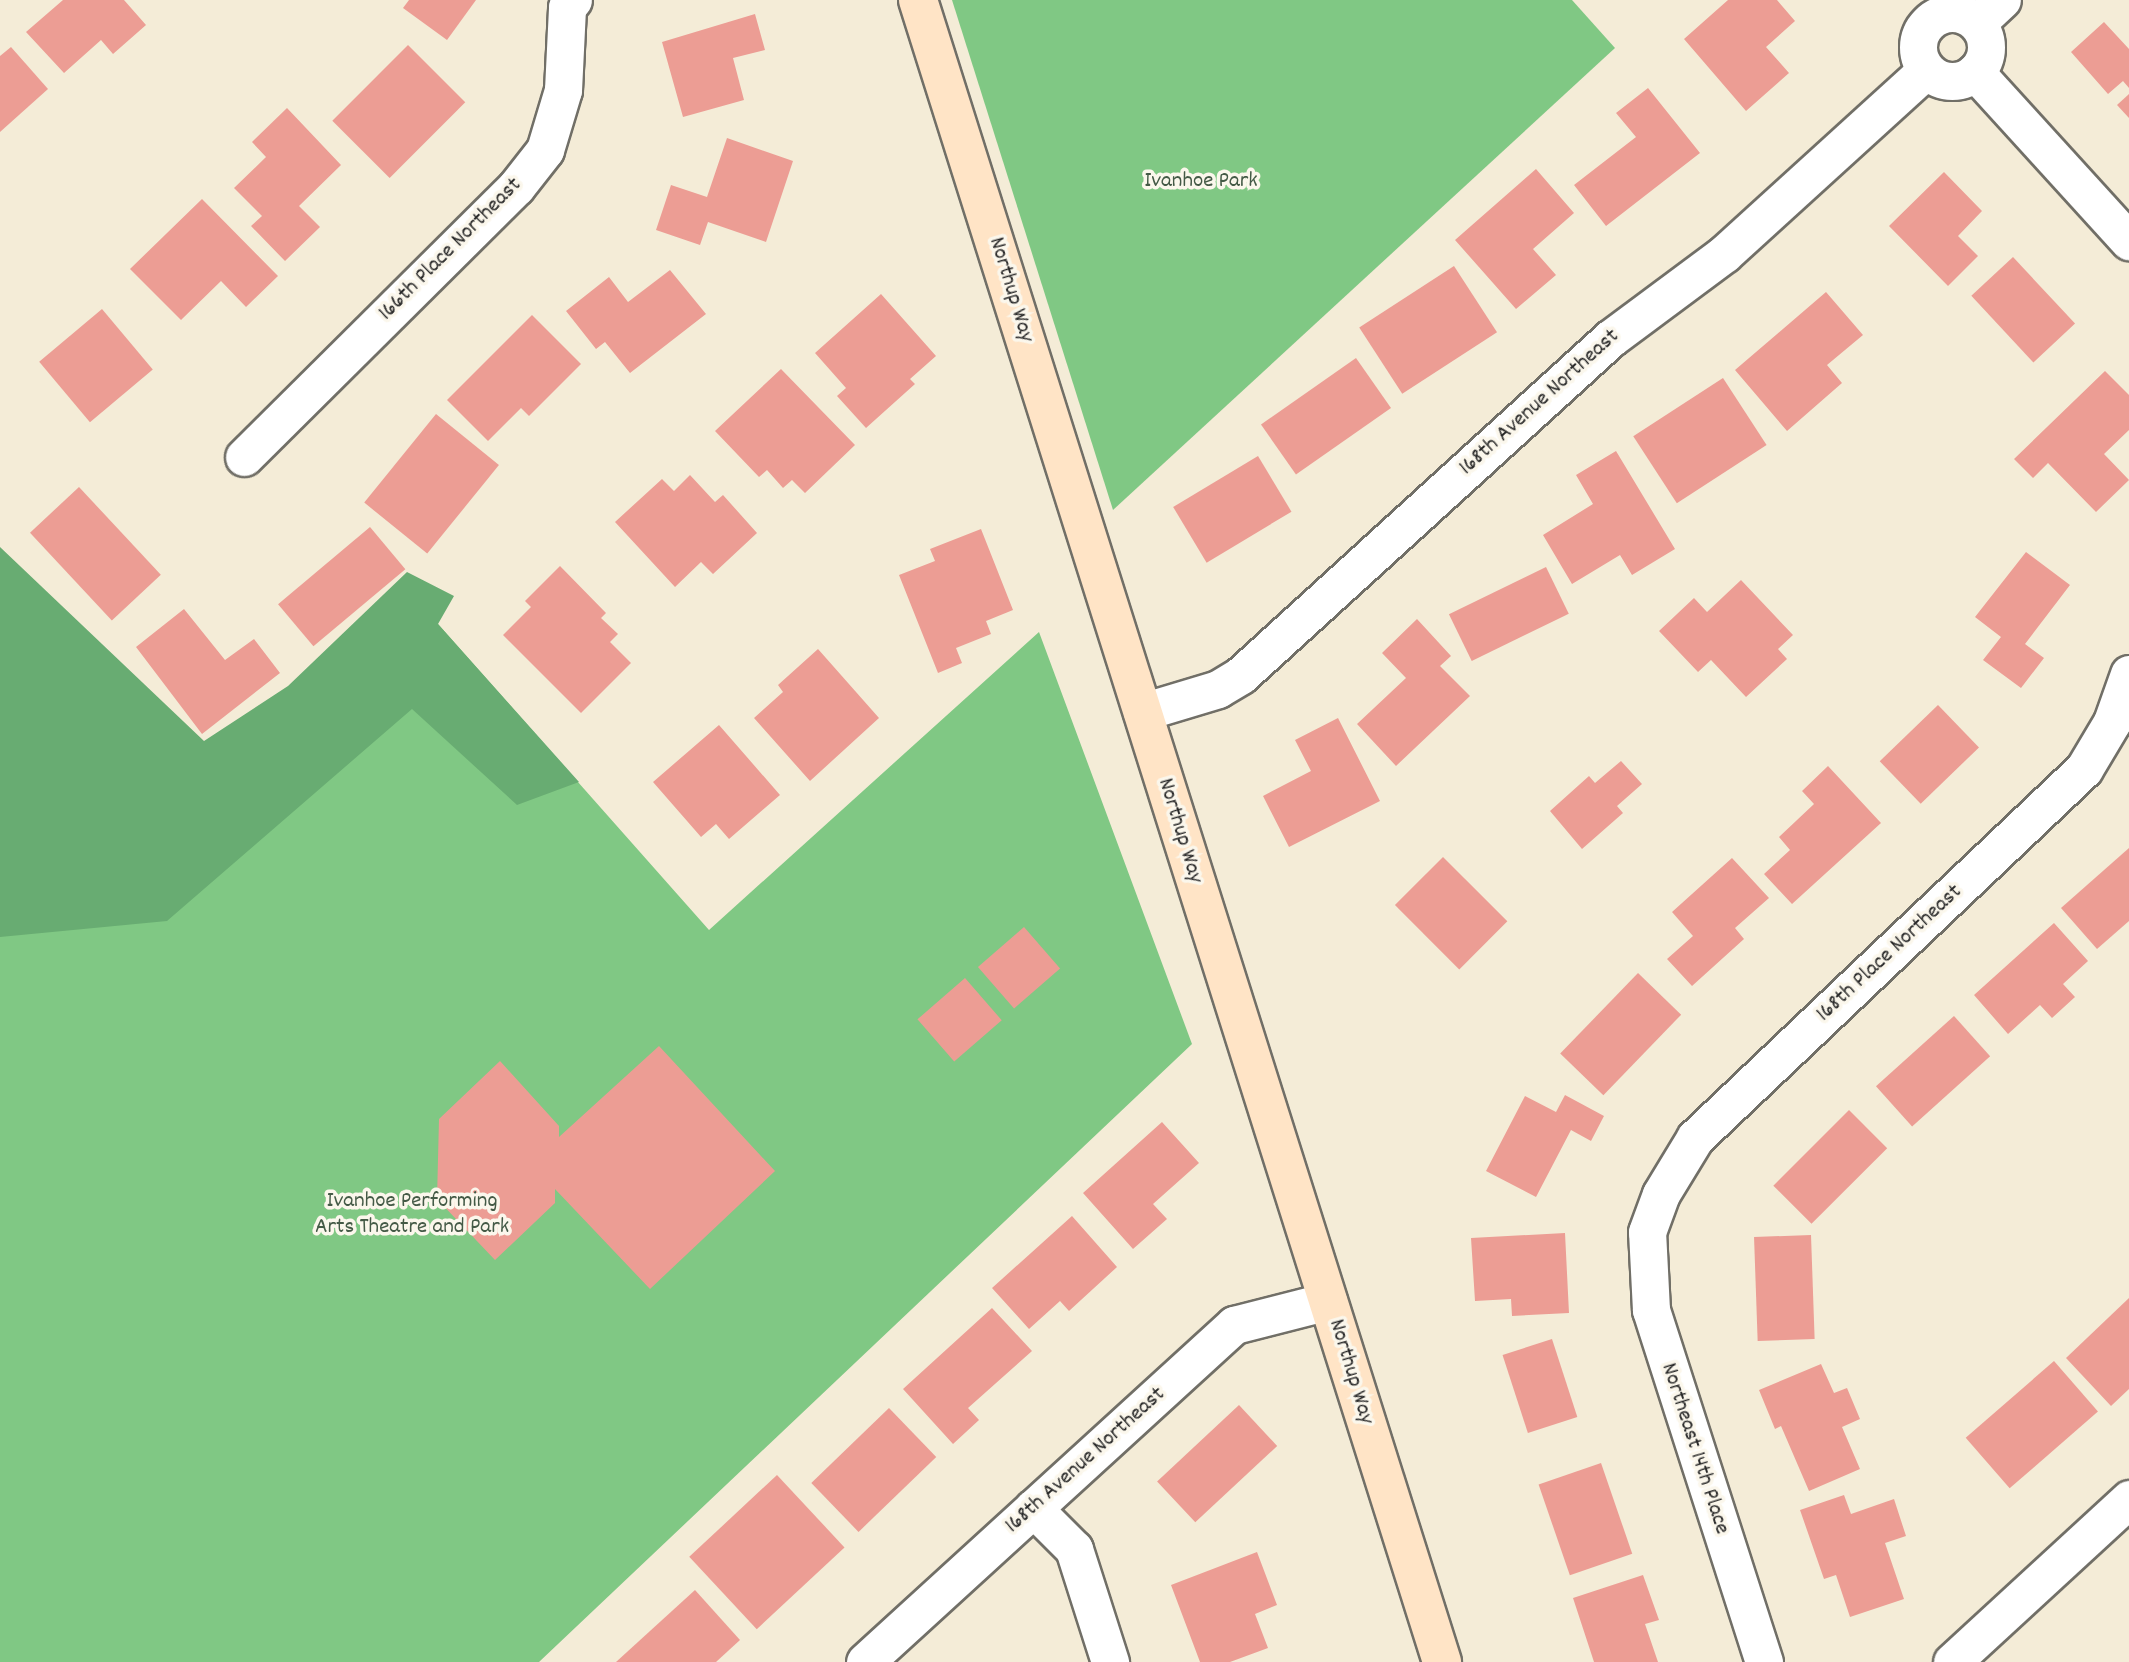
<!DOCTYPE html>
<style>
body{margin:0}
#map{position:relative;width:2129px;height:1662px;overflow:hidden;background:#f4ecd7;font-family:Dekko,sans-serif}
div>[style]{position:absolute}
.green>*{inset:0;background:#80c884}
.forest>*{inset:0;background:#68ac72}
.building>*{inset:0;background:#ec9d94;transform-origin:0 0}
.roads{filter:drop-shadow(2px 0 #716f67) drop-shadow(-2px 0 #716f67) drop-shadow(0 2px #716f67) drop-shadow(0 -2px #716f67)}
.street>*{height:37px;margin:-18.5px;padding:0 18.5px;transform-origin:18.5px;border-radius:18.5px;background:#fff}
.street>.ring{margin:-18.5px;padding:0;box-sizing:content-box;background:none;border:37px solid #fff;border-radius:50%}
.secondary>*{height:38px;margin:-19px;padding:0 19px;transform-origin:19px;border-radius:19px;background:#ffe4c6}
span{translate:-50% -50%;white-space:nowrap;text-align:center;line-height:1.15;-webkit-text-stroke:7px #fbf7ec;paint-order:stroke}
.park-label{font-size:23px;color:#445a46}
.street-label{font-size:23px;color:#2b2b2b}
</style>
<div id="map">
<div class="green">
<div style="clip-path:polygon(952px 0,1572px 0,1615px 48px,1113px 510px)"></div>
<div style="clip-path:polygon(0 549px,234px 812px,438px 624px,709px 930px,1039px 632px,1192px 1044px,539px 1662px,0 1662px)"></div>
</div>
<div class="forest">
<div style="clip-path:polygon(0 547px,204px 741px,288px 686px,407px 572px,454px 596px,438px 624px,579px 782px,517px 805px,412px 709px,167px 921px,0 937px)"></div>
</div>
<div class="building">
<div style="clip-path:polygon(63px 0,124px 0,146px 25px,113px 54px,101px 40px,64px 73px,26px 32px)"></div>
<div style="clip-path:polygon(409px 0,476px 0,447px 40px,403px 8px)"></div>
<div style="clip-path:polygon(1728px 0,1777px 0,1795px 21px,1766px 47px,1789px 73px,1746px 111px,1684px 39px)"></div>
<div style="clip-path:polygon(755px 14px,765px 50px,733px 58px,744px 100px,683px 117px,662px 42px)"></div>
<div style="clip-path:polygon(2104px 22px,2129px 49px,2129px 88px,2123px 81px,2108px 94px,2071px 52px)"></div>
<div style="left:408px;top:45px;width:81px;height:107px;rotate:45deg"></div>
<div style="clip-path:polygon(11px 47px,48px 89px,0 132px,0 56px)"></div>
<div style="clip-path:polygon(1648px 88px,1700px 153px,1606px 226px,1574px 185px,1636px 137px,1616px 113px)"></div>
<div style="clip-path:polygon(2129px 94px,2129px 118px,2117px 105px)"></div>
<div style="clip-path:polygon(287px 108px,341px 165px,299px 206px,320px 227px,285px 261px,251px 226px,262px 216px,234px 188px,266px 157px,252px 142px)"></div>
<div style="clip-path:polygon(727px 138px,793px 161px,766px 242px,708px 222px,700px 245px,656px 230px,671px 185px,707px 197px)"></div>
<div style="clip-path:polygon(1536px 169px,1574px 213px,1533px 249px,1556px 275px,1516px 309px,1455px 240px)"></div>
<div style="clip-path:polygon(1944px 172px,1982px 211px,1958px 236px,1978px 256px,1948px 286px,1889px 226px)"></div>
<div style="clip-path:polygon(202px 199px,278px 276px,246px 307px,221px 281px,181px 320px,130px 269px)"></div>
<div style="left:2013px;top:257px;width:91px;height:57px;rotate:47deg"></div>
<div style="left:1454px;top:266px;width:79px;height:113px;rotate:57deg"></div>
<div style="clip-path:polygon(670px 270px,706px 314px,630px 373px,605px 342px,596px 349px,566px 311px,609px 277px,628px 302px)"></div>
<div style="clip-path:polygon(1826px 292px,1863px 335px,1827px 365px,1842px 383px,1787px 431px,1735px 370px)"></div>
<div style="clip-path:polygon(881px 294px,936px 356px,910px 379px,915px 384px,866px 428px,837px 396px,846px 388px,815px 353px)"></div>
<div style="left:102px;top:309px;width:79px;height:82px;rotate:50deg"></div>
<div style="clip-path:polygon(532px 315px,581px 364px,529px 416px,521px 408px,488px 441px,447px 400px)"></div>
<div style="left:1356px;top:358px;width:61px;height:116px;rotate:55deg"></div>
<div style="clip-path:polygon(781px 369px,855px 445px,805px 493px,792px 480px,783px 488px,767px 470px,759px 477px,715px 431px)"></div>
<div style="clip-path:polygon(2105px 371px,2129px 395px,2129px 430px,2104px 454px,2129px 480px,2096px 512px,2048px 463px,2033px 478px,2014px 459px)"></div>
<div style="left:1723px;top:378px;width:80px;height:107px;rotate:57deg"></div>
<div style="left:436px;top:414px;width:81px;height:114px;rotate:39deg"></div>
<div style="clip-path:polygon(1616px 451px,1675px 549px,1632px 575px,1620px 555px,1572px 584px,1543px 535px,1593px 504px,1576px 475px)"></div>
<div style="left:1258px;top:456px;width:65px;height:99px;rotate:59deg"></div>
<div style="clip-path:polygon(690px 475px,715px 502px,723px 495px,757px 533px,713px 574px,701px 562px,675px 587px,615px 522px,662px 479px,674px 491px)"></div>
<div style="left:79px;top:487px;width:120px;height:67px;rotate:47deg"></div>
<div style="left:370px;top:527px;width:55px;height:120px;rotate:50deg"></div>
<div style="clip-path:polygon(981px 529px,1013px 610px,986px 621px,991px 634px,956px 648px,962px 663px,938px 673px,899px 575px,935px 561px,930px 549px)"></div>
<div style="clip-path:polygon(2026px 552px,2070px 585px,2025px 644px,2044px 658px,2021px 688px,1983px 660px,2001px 637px,1975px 617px)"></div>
<div style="clip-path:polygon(560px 566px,606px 613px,601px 618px,618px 634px,610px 642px,631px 663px,581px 713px,503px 635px,531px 607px,525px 601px)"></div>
<div style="left:1546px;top:567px;width:52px;height:108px;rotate:64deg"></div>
<div style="clip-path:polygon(1741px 580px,1793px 635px,1778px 649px,1787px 659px,1746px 697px,1711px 660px,1698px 672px,1659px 631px,1694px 598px,1707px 612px)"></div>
<div style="clip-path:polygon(184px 609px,225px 660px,254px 639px,280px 673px,202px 734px,136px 647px)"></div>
<div style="clip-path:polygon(1417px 619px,1451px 656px,1440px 666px,1470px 696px,1396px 766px,1357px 724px,1406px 678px,1382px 653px)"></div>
<div style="clip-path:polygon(818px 649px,879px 718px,810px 781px,754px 718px,783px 692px,778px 685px)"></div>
<div style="left:1938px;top:705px;width:59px;height:81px;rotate:46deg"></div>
<div style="clip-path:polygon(1338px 718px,1380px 801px,1289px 847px,1263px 796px,1311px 771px,1295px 740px)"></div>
<div style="clip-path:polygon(719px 725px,780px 795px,729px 839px,716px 824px,701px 837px,653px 782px)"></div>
<div style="clip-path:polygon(1621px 761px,1642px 784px,1617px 806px,1623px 813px,1582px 849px,1550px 811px,1589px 776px,1595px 783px)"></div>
<div style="clip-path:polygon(1828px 766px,1881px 823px,1792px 904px,1764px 874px,1790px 850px,1779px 837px,1814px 804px,1802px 791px)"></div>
<div style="clip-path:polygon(2129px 848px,2129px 921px,2097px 949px,2061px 908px)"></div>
<div style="left:1443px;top:857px;width:91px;height:68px;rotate:45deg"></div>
<div style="clip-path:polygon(1732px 858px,1769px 898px,1735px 928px,1744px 939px,1692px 986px,1667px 959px,1693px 936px,1672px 912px)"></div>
<div style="clip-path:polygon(2054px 923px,2088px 961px,2063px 984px,2075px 997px,2052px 1018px,2040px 1005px,2008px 1034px,1974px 995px)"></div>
<div style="left:1024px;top:927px;width:55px;height:61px;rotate:49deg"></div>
<div style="left:1638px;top:973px;width:60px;height:112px;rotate:44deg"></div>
<div style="left:965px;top:978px;width:56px;height:63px;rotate:49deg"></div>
<div style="left:1954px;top:1016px;width:54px;height:105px;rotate:48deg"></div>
<div style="clip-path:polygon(659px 1046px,775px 1171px,650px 1289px,555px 1189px,555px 1203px,495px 1260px,437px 1199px,439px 1119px,500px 1061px,559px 1126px,559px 1137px)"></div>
<div style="clip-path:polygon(1565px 1095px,1604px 1116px,1591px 1141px,1571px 1130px,1536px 1197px,1486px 1171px,1525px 1096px,1556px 1112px)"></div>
<div style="left:1849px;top:1110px;width:54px;height:107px;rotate:45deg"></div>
<div style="clip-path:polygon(1162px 1122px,1199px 1163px,1153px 1204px,1167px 1219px,1133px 1249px,1083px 1193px)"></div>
<div style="clip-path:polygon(1072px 1216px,1117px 1267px,1069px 1311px,1060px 1301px,1029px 1329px,992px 1288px)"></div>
<div style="clip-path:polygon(1565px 1233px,1569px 1313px,1512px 1316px,1511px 1299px,1475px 1301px,1471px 1238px)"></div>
<div style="left:1811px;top:1235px;width:104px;height:57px;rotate:88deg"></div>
<div style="clip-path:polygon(2129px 1298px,2129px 1389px,2111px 1406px,2066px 1358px)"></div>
<div style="clip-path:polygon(992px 1308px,1032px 1351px,968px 1408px,979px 1420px,953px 1444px,903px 1389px)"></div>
<div style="left:1552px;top:1339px;width:82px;height:52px;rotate:72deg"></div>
<div style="left:2054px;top:1361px;width:67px;height:117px;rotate:49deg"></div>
<div style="clip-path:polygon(1821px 1364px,1834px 1393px,1847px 1388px,1860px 1419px,1842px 1427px,1860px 1469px,1809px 1491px,1781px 1426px,1775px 1429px,1759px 1390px)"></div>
<div style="left:1239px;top:1405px;width:56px;height:112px;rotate:47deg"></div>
<div style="left:889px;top:1408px;width:68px;height:108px;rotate:46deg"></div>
<div style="left:1601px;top:1463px;width:96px;height:66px;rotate:71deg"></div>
<div style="left:777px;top:1475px;width:99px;height:120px;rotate:47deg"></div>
<div style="clip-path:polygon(1844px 1495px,1851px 1514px,1894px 1499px,1906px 1536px,1885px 1543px,1904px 1599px,1850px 1617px,1836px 1575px,1824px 1579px,1800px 1510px)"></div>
<div style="clip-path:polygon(1257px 1552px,1277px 1605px,1255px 1614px,1268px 1648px,1230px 1662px,1200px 1662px,1171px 1585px)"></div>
<div style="clip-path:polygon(1643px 1575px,1659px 1620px,1645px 1624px,1658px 1662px,1594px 1662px,1573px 1598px)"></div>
<div style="clip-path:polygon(695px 1590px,740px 1640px,716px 1662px,616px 1662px)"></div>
</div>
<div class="roads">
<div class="street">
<div class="ring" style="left:1918px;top:13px;width:31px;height:31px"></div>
<div style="left:1977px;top:23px;width:34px;rotate:-43deg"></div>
<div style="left:1975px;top:72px;width:229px;rotate:47.7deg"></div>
<div style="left:244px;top:457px;width:383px;rotate:-44.8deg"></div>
<div style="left:516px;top:187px;width:47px;rotate:-51.9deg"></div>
<div style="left:545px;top:150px;width:63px;rotate:-73.3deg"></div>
<div style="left:563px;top:90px;width:83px;rotate:-87.2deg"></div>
<div style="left:567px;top:7px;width:9px;rotate:-49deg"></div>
<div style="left:1142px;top:712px;width:79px;rotate:-16.8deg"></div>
<div style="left:1218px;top:689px;width:27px;rotate:-31deg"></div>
<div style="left:1241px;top:675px;width:500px;rotate:-42.33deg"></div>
<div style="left:1611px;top:338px;width:141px;rotate:-36.6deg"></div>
<div style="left:1724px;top:254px;width:273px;rotate:-42.3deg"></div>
<div style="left:1033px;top:1508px;width:58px;rotate:45deg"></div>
<div style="left:1074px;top:1549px;width:119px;rotate:72.3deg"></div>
<div style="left:865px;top:1662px;width:500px;rotate:-42.4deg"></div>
<div style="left:1234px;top:1325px;width:97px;rotate:-14.3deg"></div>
<div style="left:1764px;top:1662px;width:370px;rotate:-107.8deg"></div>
<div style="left:1651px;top:1310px;width:78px;rotate:-92.9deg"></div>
<div style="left:1647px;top:1232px;width:40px;rotate:-69.8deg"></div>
<div style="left:1661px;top:1194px;width:66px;rotate:-58.7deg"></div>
<div style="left:1695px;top:1138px;width:536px;rotate:-43.49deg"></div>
<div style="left:2084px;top:769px;width:55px;rotate:-59.2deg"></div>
<div style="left:2112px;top:722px;width:51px;rotate:-70.5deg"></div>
<div style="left:1952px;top:1662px;width:241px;rotate:-42.6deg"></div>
</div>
<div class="secondary">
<div style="left:918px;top:0;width:1743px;rotate:72.5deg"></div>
</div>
</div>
<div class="park-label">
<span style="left:1201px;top:182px">Ivanhoe Park</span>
<span style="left:412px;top:1215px">Ivanhoe Performing<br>Arts Theatre and Park</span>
</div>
<div class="street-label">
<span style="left:451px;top:250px;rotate:-45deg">166th Place Northeast</span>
<span style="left:1010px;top:290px;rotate:73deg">Northup Way</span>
<span style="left:1540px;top:403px;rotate:-42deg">168th Avenue Northeast</span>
<span style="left:1179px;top:831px;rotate:73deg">Northup Way</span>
<span style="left:1890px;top:954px;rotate:-43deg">168th Place Northeast</span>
<span style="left:1350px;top:1372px;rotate:73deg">Northup Way</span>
<span style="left:1694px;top:1449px;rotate:72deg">Northeast 14th Place</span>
<span style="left:1086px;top:1461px;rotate:-42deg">168th Avenue Northeast</span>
</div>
</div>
